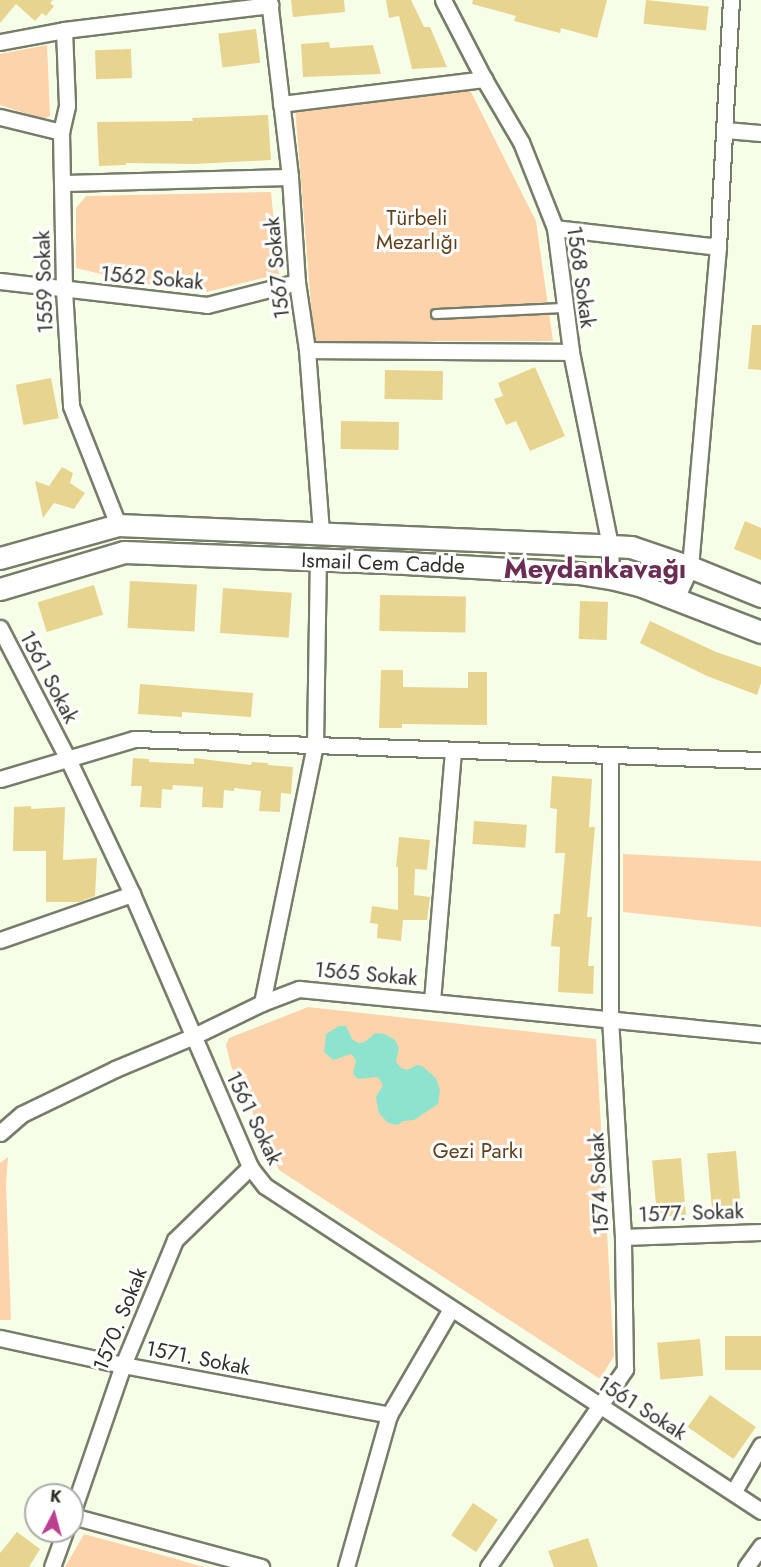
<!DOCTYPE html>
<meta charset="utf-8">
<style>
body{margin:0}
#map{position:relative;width:761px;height:1567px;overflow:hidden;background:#f7fee8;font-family:Jost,sans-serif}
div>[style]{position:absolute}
.green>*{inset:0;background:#fcd3aa}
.water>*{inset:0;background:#8de3ce}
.building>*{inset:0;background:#e7d48f;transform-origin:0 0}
.roads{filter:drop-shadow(2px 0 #767d69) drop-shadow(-2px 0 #767d69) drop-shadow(0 2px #767d69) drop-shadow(0 -2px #767d69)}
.lane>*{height:8px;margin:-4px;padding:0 4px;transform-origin:4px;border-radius:4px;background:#fff}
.street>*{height:15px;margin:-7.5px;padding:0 7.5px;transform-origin:7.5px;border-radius:7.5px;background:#fff}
.secondary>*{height:21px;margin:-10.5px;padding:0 10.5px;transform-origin:10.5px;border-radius:10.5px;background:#fff}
span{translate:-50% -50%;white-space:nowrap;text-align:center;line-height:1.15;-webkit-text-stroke:6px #fff;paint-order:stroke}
.park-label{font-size:21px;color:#63411a}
.street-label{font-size:21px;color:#2f3129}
.district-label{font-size:27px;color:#6b2d53;font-weight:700}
.north{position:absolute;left:24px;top:1483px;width:60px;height:60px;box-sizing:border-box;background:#fff;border:2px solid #acada9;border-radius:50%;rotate:6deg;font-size:16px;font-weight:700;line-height:24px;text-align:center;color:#2f3129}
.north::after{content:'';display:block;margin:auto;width:21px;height:27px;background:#bd4090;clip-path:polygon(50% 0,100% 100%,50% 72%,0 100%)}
</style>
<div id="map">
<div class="green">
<div style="clip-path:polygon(47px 45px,50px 116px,43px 119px,0 105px,0 54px)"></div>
<div style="clip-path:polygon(469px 88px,536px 221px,553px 341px,314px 341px,295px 107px)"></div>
<div style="clip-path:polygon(271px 192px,279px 274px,207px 292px,138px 283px,76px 268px,76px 208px,86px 196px)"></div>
<div style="clip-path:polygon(623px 854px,761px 861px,761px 927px,623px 912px)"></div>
<div style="clip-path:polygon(308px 1007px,596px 1039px,614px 1356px,600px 1379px,279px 1170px,231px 1066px,226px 1045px,229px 1038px)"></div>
<div style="clip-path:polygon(8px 1157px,6px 1185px,11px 1320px,0 1320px,0 1163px)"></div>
<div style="clip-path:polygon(84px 1534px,169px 1557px,204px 1567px,65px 1567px)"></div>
</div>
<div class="water">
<div style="clip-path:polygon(339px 1026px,346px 1026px,352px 1039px,358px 1043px,365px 1042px,375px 1033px,385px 1034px,395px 1040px,399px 1048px,396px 1062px,401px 1068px,407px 1070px,417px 1065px,422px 1066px,436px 1078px,440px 1090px,438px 1104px,414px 1120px,403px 1121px,398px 1125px,388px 1123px,379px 1113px,377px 1104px,376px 1097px,383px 1085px,378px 1077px,358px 1079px,353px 1074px,356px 1060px,351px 1054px,333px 1060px,324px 1052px,326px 1034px)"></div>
</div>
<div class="building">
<div style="clip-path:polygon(0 0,53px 0,50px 3px,54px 6px,46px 16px,42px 13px,35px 21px,16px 4px,0 23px)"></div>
<div style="clip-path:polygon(291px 0,344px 0,345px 12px,293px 17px)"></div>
<div style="clip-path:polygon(386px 0,411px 0,424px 27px,430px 27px,447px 67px,412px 69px,399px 16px,389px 18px)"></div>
<div style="clip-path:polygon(473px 0,607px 0,597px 38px,561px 28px,560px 33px,514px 21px,516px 16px,472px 4px)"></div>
<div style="left:646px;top:0;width:63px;height:24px;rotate:6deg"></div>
<div style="left:256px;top:29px;width:34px;height:38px;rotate:83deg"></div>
<div style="clip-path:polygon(329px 42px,330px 48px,373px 45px,381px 74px,303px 77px,301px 44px)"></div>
<div style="left:131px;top:49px;width:29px;height:36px;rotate:88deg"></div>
<div style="clip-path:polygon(268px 115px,271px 160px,194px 164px,126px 163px,126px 165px,99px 166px,97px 122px,193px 121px,192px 118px)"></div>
<div style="clip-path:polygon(752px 325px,761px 325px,761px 370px,748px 369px)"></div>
<div style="clip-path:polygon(535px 367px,565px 436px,530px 451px,516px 421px,506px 425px,494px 399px,503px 396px,498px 383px)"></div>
<div style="left:385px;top:370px;width:58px;height:29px;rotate:1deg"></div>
<div style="left:51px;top:378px;width:41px;height:36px;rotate:79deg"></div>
<div style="left:341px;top:421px;width:58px;height:28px;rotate:1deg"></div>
<div style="clip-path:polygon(62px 467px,73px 473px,70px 483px,85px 493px,74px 509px,54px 503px,43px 518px,35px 481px,49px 486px)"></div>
<div style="clip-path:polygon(745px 521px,761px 528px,761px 560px,734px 549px)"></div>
<div style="left:130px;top:581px;width:67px;height:47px;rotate:3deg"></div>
<div style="left:94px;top:585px;width:31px;height:59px;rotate:73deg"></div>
<div style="left:223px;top:588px;width:69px;height:45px;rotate:4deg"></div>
<div style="left:380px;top:595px;width:86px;height:36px;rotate:1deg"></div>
<div style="left:580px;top:601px;width:28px;height:38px;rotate:2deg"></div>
<div style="clip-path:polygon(650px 621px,716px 652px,761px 667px,761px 683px,757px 695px,707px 676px,640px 643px)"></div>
<div style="clip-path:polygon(381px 670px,403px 670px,403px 687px,468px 688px,468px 672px,487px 672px,487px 725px,402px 724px,402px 728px,379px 728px)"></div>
<div style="clip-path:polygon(140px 684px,253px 693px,251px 717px,182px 712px,182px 717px,138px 714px)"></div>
<div style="clip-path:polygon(133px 758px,149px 759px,149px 762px,194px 764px,194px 758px,251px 765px,252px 762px,268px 763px,268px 765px,293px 767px,291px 794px,281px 793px,280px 812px,259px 811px,261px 791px,234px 788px,234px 791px,224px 790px,223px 808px,202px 807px,203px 787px,173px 785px,172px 790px,162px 789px,161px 808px,140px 807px,142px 786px,131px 786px)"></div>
<div style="clip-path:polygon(552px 776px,592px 779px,589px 827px,595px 827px,587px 917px,592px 917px,588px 966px,594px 966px,593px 994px,558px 992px,560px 947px,551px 946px,554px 914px,560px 914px,565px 853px,555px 853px,557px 809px,550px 808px)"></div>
<div style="clip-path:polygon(31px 806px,31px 809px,65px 807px,63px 860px,97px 858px,95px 896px,79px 902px,46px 902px,46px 851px,13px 851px,14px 807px)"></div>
<div style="left:474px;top:821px;width:53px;height:23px;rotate:4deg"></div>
<div style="clip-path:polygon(399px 837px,430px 840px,427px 870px,415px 869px,414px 895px,430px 897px,427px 920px,403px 920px,401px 941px,377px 938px,378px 924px,370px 923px,372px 906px,398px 910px,398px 867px,396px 867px)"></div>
<div style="left:736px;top:1151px;width:57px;height:29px;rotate:85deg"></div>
<div style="left:681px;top:1158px;width:57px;height:29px;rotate:85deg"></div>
<div style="left:761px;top:1336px;width:34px;height:36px;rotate:90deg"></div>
<div style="left:700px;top:1339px;width:37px;height:43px;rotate:85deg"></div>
<div style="left:710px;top:1395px;width:56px;height:39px;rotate:35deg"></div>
<div style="left:473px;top:1503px;width:30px;height:39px;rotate:34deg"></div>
<div style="clip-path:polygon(17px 1532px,40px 1549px,29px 1567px,0 1567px,0 1553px)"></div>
<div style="clip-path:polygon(588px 1538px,598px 1567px,554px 1567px,548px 1551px)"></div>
</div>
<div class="roads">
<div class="lane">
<div style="left:436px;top:314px;width:128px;rotate:-2.7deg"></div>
</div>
<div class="street">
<div style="left:269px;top:0;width:178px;rotate:83.2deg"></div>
<div style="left:290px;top:177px;width:105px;rotate:86.2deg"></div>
<div style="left:297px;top:282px;width:69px;rotate:81.6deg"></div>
<div style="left:307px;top:350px;width:184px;rotate:85.6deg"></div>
<div style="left:443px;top:0;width:89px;rotate:62.6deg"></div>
<div style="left:484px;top:79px;width:73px;rotate:59.6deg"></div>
<div style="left:521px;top:142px;width:92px;rotate:68.4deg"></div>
<div style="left:555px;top:228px;width:125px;rotate:82.6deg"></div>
<div style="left:571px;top:352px;width:198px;rotate:78.6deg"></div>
<div style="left:610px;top:546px;width:32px;rotate:88deg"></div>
<div style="left:64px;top:30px;width:76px;rotate:87.7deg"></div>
<div style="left:67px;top:106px;width:27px;rotate:103deg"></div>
<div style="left:61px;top:132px;width:158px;rotate:88.9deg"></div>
<div style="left:64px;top:290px;width:116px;rotate:86.5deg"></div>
<div style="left:71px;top:406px;width:128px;rotate:68.4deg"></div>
<div style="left:0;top:42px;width:65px;rotate:-10.6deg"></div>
<div style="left:64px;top:30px;width:208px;rotate:-6.9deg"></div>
<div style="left:281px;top:104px;width:205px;rotate:-7deg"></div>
<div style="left:0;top:117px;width:63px;rotate:13.8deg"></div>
<div style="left:725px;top:130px;width:36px;rotate:5deg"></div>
<div style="left:63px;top:183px;width:227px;rotate:-1.5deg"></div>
<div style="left:555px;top:228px;width:164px;rotate:6.6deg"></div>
<div style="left:0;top:281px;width:208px;rotate:6.6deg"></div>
<div style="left:207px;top:305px;width:93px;rotate:-14.3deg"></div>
<div style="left:307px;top:350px;width:264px;rotate:0.4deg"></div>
<div style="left:676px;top:599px;width:35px;rotate:-66deg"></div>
<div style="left:690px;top:567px;width:321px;rotate:-85deg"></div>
<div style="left:718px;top:247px;width:247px;rotate:-87deg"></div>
<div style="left:0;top:628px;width:145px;rotate:62.6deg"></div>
<div style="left:67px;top:757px;width:152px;rotate:64.6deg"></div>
<div style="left:132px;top:894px;width:297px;rotate:66.6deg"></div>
<div style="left:250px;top:1167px;width:24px;rotate:52deg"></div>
<div style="left:265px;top:1186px;width:593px;rotate:33.23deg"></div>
<div style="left:0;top:779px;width:140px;rotate:-16.6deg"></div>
<div style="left:134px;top:739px;width:627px;rotate:1.92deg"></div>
<div style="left:0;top:940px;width:140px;rotate:-19.2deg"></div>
<div style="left:432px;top:1001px;width:250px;rotate:-85.2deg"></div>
<div style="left:262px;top:1003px;width:263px;rotate:-78.4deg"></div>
<div style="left:315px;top:745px;width:185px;rotate:-89.1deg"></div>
<div style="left:0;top:1133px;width:29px;rotate:-41deg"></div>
<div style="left:22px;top:1114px;width:103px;rotate:-25.8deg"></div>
<div style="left:115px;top:1069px;width:86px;rotate:-22.7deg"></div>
<div style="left:194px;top:1036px;width:76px;rotate:-25.9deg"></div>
<div style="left:262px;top:1003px;width:40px;rotate:-21deg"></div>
<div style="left:299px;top:989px;width:464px;rotate:5.6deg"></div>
<div style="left:623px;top:1237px;width:138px;rotate:-2.1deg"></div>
<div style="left:0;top:1338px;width:126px;rotate:12.4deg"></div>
<div style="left:123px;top:1365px;width:271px;rotate:10.6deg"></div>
<div style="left:734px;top:1491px;width:53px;rotate:-59.6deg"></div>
<div style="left:72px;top:1513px;width:157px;rotate:-71deg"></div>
<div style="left:123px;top:1365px;width:135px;rotate:-67.4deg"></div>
<div style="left:175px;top:1240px;width:105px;rotate:-44.2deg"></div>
<div style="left:72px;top:1516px;width:196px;rotate:15.1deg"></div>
<div style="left:52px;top:1567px;width:38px;rotate:-70deg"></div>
<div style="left:346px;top:1567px;width:158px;rotate:-74.2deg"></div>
<div style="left:389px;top:1415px;width:123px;rotate:-59.7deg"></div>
<div style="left:488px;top:1567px;width:241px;rotate:-55.3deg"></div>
<div style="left:625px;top:1369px;width:132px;rotate:-90.9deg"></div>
<div style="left:623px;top:1237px;width:218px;rotate:-93.4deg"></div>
<div style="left:610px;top:1019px;width:263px;rotate:-90deg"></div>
<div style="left:746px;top:1567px;width:26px;rotate:-54deg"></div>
</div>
<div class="secondary">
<div style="left:0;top:558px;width:123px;rotate:-15.6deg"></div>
<div style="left:118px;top:525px;width:492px;rotate:2.4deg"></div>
<div style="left:610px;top:546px;width:21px;rotate:3deg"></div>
<div style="left:631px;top:547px;width:62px;rotate:18.7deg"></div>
<div style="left:690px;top:567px;width:77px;rotate:22.2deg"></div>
<div style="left:0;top:589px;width:129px;rotate:-16.6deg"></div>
<div style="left:124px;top:552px;width:281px;rotate:2.2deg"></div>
<div style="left:405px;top:563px;width:173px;rotate:3.3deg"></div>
<div style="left:578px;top:573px;width:33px;rotate:9deg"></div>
<div style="left:611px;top:578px;width:32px;rotate:14deg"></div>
<div style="left:642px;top:586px;width:128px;rotate:21.1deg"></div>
</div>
</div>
<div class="park-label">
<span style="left:417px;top:230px">Türbeli<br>Mezarlığı</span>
<span style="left:478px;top:1151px">Gezi Parkı</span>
</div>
<div class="street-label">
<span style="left:277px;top:268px;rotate:-96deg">1567 Sokak</span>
<span style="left:581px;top:277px;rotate:82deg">1568 Sokak</span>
<span style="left:152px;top:278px;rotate:5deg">1562 Sokak</span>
<span style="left:44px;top:282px;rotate:-92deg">1559 Sokak</span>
<span style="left:383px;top:563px;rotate:2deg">Ismail Cem Cadde</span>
<span style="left:49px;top:677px;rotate:62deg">1561 Sokak</span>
<span style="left:366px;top:974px;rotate:5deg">1565 Sokak</span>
<span style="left:254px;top:1118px;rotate:64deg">1561 Sokak</span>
<span style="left:599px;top:1184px;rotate:-93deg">1574 Sokak</span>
<span style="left:691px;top:1213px;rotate:-2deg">1577. Sokak</span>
<span style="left:120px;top:1319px;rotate:-68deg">1570. Sokak</span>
<span style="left:198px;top:1358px;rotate:11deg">1571. Sokak</span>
<span style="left:642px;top:1408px;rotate:32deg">1561 Sokak</span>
</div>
<div class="district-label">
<span style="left:595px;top:569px">Meydankavağı</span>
</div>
<div class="north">K</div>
</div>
